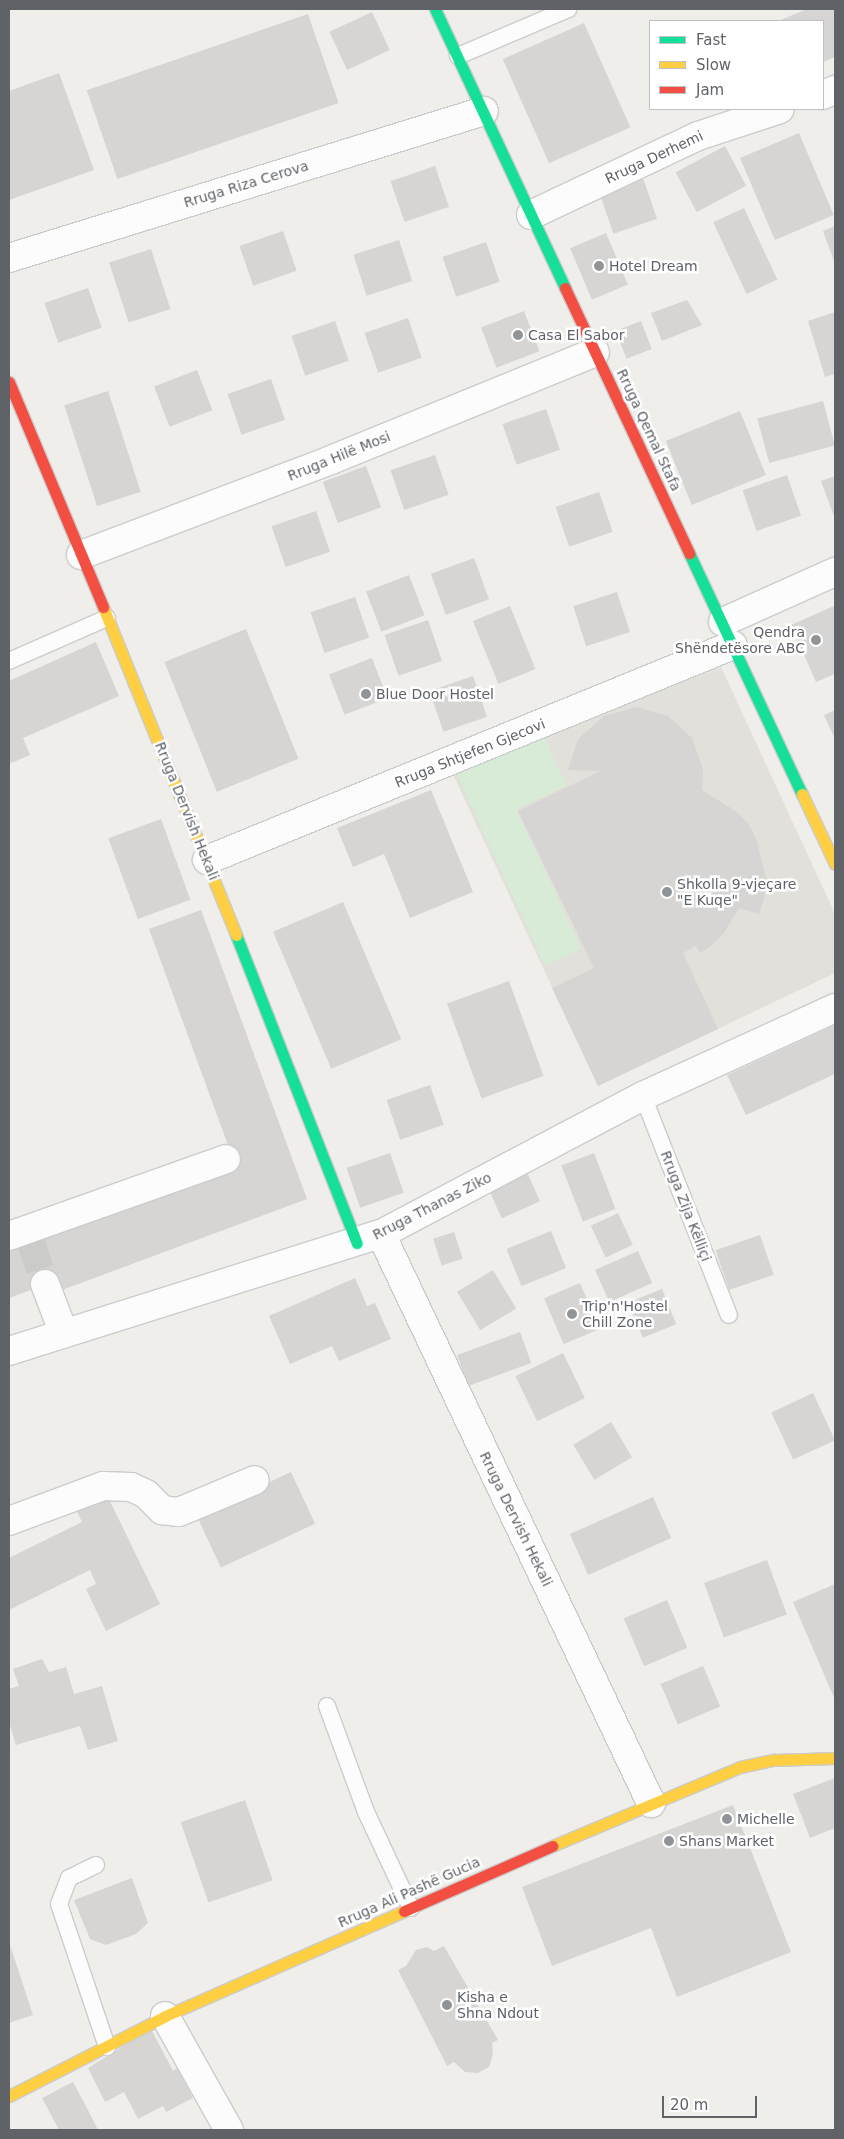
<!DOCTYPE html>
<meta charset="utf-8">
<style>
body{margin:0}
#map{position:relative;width:844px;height:2139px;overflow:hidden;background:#efeeea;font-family:"DejaVu Sans",sans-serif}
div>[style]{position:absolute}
.education>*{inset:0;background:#e2e0da}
.green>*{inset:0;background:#d8ebd6}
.building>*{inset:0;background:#d6d5d3;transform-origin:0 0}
.street-tunnel>*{height:28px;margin-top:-14px;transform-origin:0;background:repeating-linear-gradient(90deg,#cbcbca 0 28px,transparent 0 42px)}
.roads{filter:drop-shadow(1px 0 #cbcccc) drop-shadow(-1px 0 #cbcccc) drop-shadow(0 1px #cbcccc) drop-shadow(0 -1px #cbcccc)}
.lane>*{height:16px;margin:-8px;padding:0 8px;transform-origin:8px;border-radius:8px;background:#fdfcfc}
.street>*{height:28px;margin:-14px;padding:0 14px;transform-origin:14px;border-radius:14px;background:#fdfcfc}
.fast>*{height:11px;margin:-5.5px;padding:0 5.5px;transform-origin:5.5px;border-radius:5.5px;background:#16e098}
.slow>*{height:11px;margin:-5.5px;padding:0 5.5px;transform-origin:5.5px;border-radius:5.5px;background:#ffcf43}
.jam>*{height:11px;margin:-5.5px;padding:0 5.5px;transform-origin:5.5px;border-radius:5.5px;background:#f24e42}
.dots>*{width:14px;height:14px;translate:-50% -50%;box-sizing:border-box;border:2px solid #fff;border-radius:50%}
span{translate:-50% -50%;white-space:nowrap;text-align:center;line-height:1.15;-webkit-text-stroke:5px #fff;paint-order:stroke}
.street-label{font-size:14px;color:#5f6368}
.poi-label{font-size:14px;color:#5f6368}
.left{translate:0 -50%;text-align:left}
.right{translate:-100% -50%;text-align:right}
.frame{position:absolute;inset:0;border:10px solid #5f6368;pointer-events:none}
.legend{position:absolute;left:649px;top:20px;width:175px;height:90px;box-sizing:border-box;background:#fff;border:1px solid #bfc1c3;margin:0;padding:6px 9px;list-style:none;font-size:15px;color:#5f6368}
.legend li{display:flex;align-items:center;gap:10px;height:25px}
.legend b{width:25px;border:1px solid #bfc1c3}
.scale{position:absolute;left:662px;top:2096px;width:95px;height:22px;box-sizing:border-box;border:2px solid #5f6368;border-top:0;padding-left:6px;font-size:15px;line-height:18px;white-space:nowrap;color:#5f6368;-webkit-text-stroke:4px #fff;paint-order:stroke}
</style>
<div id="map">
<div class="education">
<div style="clip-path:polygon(721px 667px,835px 914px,835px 973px,598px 1086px,452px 772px)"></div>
</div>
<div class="green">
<div style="clip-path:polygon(545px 737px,566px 786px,516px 809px,581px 949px,545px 966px,456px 773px)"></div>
</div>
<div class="building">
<div style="clip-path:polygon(807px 9px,835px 9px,835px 57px,823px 62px,823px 21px,778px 21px)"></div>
<div style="left:372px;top:12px;width:42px;height:47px;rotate:65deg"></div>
<div style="left:308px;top:14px;width:94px;height:234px;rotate:71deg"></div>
<div style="left:584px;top:23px;width:114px;height:89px;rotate:66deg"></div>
<div style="clip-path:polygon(59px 73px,94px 170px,9px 200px,9px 91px)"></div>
<div style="left:799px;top:133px;width:89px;height:64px;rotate:67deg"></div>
<div style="left:725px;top:146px;width:45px;height:56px;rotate:62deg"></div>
<div style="left:435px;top:166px;width:43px;height:47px;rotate:71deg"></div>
<div style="left:643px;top:178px;width:43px;height:46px;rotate:71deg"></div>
<div style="left:744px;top:208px;width:79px;height:34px;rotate:65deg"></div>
<div style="clip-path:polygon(835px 226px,835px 264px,823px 231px)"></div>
<div style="left:283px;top:231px;width:42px;height:46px;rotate:71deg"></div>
<div style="left:606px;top:233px;width:56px;height:39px;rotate:67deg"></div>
<div style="left:399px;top:240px;width:43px;height:48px;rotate:72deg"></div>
<div style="left:486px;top:242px;width:42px;height:46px;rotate:71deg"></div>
<div style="left:151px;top:249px;width:63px;height:44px;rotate:72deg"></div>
<div style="left:88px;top:288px;width:42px;height:46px;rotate:71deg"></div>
<div style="clip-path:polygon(687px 300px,702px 325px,662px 341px,651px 313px)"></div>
<div style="left:524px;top:311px;width:43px;height:46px;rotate:69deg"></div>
<div style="clip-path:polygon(835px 312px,835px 374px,825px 377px,808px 321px)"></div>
<div style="left:408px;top:318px;width:42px;height:46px;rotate:71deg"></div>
<div style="left:335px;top:321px;width:42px;height:46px;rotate:71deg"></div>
<div style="left:641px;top:321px;width:30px;height:27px;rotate:69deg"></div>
<div style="left:197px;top:370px;width:43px;height:46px;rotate:69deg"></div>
<div style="left:271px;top:379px;width:43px;height:46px;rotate:71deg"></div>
<div style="left:108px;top:391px;width:106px;height:46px;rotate:72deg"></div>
<div style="left:823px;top:401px;width:46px;height:68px;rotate:75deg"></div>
<div style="left:546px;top:409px;width:43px;height:46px;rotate:71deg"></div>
<div style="left:740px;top:411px;width:69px;height:80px;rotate:68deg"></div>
<div style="left:435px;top:455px;width:42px;height:47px;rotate:71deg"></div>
<div style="left:366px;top:466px;width:44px;height:46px;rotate:70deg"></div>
<div style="left:787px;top:475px;width:43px;height:47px;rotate:71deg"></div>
<div style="clip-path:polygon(835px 476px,835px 519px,821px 481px)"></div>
<div style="left:599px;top:492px;width:42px;height:46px;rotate:71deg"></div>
<div style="left:316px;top:511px;width:43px;height:47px;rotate:71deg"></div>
<div style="left:474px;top:558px;width:44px;height:46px;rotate:70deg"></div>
<div style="left:409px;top:575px;width:43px;height:46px;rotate:69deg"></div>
<div style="left:617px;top:592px;width:42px;height:46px;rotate:72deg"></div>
<div style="left:355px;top:597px;width:43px;height:47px;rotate:71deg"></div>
<div style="left:510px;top:606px;width:68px;height:40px;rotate:68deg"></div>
<div style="clip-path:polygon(834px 606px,835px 674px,816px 682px,791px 625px)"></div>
<div style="left:428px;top:620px;width:43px;height:46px;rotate:71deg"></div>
<div style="left:246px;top:629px;width:140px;height:88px;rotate:68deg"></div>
<div style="clip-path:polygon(96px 642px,119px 696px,23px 738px,30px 755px,9px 764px,9px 681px)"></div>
<div style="left:372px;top:658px;width:43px;height:46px;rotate:69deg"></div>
<div style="left:473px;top:676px;width:43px;height:46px;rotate:71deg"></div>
<div style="clip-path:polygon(637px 707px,668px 716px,692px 738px,703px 769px,702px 790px,737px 812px,748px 823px,757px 841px,766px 879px,764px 898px,759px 914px,739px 908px,724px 933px,710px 947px,700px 953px,696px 946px,683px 953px,718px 1029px,598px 1086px,552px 988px,594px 968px,518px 811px,600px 771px,568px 770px,578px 739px,604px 716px)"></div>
<div style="clip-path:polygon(835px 710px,835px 739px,824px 715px)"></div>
<div style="clip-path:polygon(431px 790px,473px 892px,410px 918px,384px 854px,353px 867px,337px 828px)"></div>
<div style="left:161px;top:819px;width:86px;height:56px;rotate:70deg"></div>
<div style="left:343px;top:902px;width:149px;height:76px;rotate:67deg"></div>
<div style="clip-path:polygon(201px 910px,307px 1199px,62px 1290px,58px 1280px,9px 1298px,9px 1251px,236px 1167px,149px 929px)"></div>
<div style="left:509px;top:981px;width:101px;height:66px;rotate:70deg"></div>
<div style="clip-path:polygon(835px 1025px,835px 1074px,746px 1115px,727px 1075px)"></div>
<div style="left:430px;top:1085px;width:42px;height:46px;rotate:71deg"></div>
<div style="left:390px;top:1153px;width:42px;height:46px;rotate:71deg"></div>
<div style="left:594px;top:1153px;width:60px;height:35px;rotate:69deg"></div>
<div style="left:527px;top:1172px;width:32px;height:42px;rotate:66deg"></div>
<div style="left:618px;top:1213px;width:35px;height:30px;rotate:65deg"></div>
<div style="left:551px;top:1231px;width:40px;height:48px;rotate:68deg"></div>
<div style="left:454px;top:1232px;width:28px;height:22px;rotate:72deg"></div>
<div style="left:760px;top:1235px;width:42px;height:47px;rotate:71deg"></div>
<div style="left:638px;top:1251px;width:35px;height:47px;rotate:66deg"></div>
<div style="left:493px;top:1270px;width:45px;height:42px;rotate:59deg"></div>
<div style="clip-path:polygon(355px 1278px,367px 1306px,375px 1303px,391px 1339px,339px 1361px,332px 1346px,290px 1364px,269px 1316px)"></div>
<div style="left:580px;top:1283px;width:50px;height:39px;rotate:67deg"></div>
<div style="left:662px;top:1289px;width:38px;height:36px;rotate:68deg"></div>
<div style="left:520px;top:1332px;width:33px;height:67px;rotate:70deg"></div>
<div style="left:563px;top:1353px;width:50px;height:53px;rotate:64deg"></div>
<div style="left:813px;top:1393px;width:52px;height:46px;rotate:65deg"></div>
<div style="left:611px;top:1422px;width:41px;height:44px;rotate:59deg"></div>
<div style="left:291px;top:1472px;width:57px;height:104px;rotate:65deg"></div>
<div style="clip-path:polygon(107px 1495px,160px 1604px,106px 1631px,86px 1589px,96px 1584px,90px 1570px,9px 1610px,9px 1558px,82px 1522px,76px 1510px)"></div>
<div style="left:653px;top:1497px;width:45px;height:91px;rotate:66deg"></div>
<div style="left:767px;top:1560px;width:58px;height:67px;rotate:70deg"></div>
<div style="clip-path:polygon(835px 1584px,835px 1700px,793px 1602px)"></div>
<div style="left:667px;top:1600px;width:52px;height:47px;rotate:67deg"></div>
<div style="clip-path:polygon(42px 1659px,49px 1672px,66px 1667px,74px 1694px,102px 1686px,118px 1741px,88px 1750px,80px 1726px,16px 1745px,9px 1722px,9px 1689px,19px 1686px,13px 1669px)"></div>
<div style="left:703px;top:1666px;width:44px;height:46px;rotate:67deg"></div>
<div style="clip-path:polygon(835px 1778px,835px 1828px,810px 1838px,793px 1794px)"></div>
<div style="left:245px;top:1800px;width:85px;height:68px;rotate:71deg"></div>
<div style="clip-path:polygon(733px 1805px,791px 1952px,677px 1997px,651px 1928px,552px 1966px,522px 1887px)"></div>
<div style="clip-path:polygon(132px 1878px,148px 1923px,136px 1934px,106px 1945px,90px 1939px,74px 1900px)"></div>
<div style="clip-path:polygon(9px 1942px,33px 2015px,9px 2023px)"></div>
<div style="clip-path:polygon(444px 1946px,498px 2040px,492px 2043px,493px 2054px,489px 2067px,478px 2073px,465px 2072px,454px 2062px,447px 2066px,398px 1970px,406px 1966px,416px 1950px,427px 1947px,434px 1951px)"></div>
<div style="clip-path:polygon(151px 2029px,173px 2071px,177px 2068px,193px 2098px,166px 2112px,163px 2106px,138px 2119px,124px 2092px,105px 2102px,88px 2068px)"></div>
<div style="clip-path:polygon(73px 2082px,89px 2112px,98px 2130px,55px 2130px,58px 2128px,42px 2098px)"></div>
</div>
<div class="street-tunnel">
<div style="left:31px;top:1243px;width:43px;rotate:71.1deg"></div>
</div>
<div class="roads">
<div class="lane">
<div style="left:458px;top:56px;width:120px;rotate:-23.1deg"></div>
<div style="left:9px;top:661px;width:107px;rotate:-23.7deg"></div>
<div style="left:643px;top:1096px;width:235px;rotate:68.6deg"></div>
<div style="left:327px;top:1706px;width:113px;rotate:69.8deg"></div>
<div style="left:366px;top:1812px;width:106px;rotate:64.9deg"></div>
<div style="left:96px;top:1865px;width:30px;rotate:154deg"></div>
<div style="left:69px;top:1878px;width:28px;rotate:111deg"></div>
<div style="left:59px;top:1904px;width:151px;rotate:71.4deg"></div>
</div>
<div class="street">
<div style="left:823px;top:95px;width:13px;rotate:-23deg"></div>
<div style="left:531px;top:215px;width:185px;rotate:-25.3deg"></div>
<div style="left:698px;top:136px;width:86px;rotate:-18.2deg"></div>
<div style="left:9px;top:258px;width:497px;rotate:-17.2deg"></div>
<div style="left:81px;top:555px;width:267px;rotate:-20.8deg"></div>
<div style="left:331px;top:460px;width:285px;rotate:-22.2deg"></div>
<div style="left:723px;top:622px;width:123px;rotate:-24.1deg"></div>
<div style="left:207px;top:860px;width:568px;rotate:-22.23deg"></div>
<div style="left:381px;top:1234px;width:630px;rotate:64.61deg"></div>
<div style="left:9px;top:1236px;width:230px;rotate:-19.5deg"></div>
<div style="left:45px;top:1284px;width:53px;rotate:69.2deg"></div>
<div style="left:9px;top:1351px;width:390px;rotate:-17.5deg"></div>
<div style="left:381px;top:1234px;width:296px;rotate:-27.8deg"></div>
<div style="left:643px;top:1096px;width:211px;rotate:-24.6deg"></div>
<div style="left:9px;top:1521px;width:100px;rotate:-20.4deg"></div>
<div style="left:103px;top:1486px;width:28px;rotate:2deg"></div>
<div style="left:131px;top:1487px;width:17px;rotate:25deg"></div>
<div style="left:146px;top:1494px;width:23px;rotate:45deg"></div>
<div style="left:162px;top:1510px;width:17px;rotate:7deg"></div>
<div style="left:179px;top:1512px;width:82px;rotate:-22.8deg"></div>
<div style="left:165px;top:2016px;width:131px;rotate:60.7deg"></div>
</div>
<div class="fast">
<div style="left:435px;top:9px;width:308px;rotate:65deg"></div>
<div style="left:689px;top:553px;width:266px;rotate:64.9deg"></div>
<div style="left:236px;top:935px;width:331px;rotate:68.6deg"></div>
</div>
<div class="slow">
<div style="left:103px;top:607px;width:354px;rotate:67.9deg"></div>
<div style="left:802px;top:794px;width:77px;rotate:64.8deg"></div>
<div style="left:552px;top:1846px;width:204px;rotate:-22.8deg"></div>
<div style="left:740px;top:1767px;width:35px;rotate:-12deg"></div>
<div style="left:774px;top:1760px;width:61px;rotate:-1.9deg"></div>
<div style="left:9px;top:2096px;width:175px;rotate:-27.1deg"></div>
<div style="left:165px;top:2016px;width:261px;rotate:-23.7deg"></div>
</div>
<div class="jam">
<div style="left:565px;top:288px;width:293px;rotate:64.9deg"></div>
<div style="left:9px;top:382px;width:244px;rotate:67.3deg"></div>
<div style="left:404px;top:1911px;width:162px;rotate:-23.7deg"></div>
</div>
</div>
<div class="dots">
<div style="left:599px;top:266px;background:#919496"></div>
<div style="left:518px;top:335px;background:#919496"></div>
<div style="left:816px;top:640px;background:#919496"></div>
<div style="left:366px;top:694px;background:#919496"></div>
<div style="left:667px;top:892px;background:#919496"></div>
<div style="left:572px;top:1314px;background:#919496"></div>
<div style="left:727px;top:1819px;background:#919496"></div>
<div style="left:669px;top:1841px;background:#919496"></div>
<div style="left:447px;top:2005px;background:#919496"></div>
</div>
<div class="street-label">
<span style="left:654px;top:157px;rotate:-25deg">Rruga Derhemi</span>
<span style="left:246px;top:184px;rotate:-17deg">Rruga Riza Cerova</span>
<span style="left:649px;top:430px;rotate:65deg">Rruga Qemal Stafa</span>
<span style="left:339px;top:456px;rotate:-22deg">Rruga Hilë Mosi</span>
<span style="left:470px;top:753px;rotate:-22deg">Rruga Shtjefen Gjecovi</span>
<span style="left:187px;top:811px;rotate:68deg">Rruga Dervish Hekali</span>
<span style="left:432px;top:1206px;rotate:-27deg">Rruga Thanas Ziko</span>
<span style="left:686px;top:1206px;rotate:69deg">Rruga Zija Këlliçi</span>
<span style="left:516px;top:1519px;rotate:64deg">Rruga Dervish Hekali</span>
<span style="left:409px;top:1892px;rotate:-24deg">Rruga Ali Pashë Gucia</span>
</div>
<div class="poi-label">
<span class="left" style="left:609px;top:266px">Hotel Dream</span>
<span class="left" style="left:528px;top:335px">Casa El Sabor</span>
<span class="right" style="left:805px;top:640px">Qendra<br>Shëndetësore ABC</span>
<span class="left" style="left:376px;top:694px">Blue Door Hostel</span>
<span class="left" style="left:677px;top:892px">Shkolla 9-vjeçare<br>"E Kuqe"</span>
<span class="left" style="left:582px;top:1314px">Trip'n'Hostel<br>Chill Zone</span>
<span class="left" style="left:737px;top:1819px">Michelle</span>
<span class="left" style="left:679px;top:1841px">Shans Market</span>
<span class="left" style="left:457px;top:2005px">Kisha e<br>Shna Ndout</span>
</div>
<div class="frame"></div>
<ul class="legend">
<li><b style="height:6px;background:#16e098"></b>Fast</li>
<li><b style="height:6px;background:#ffcf43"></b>Slow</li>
<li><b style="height:6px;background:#f24e42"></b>Jam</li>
</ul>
<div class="scale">20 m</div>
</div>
